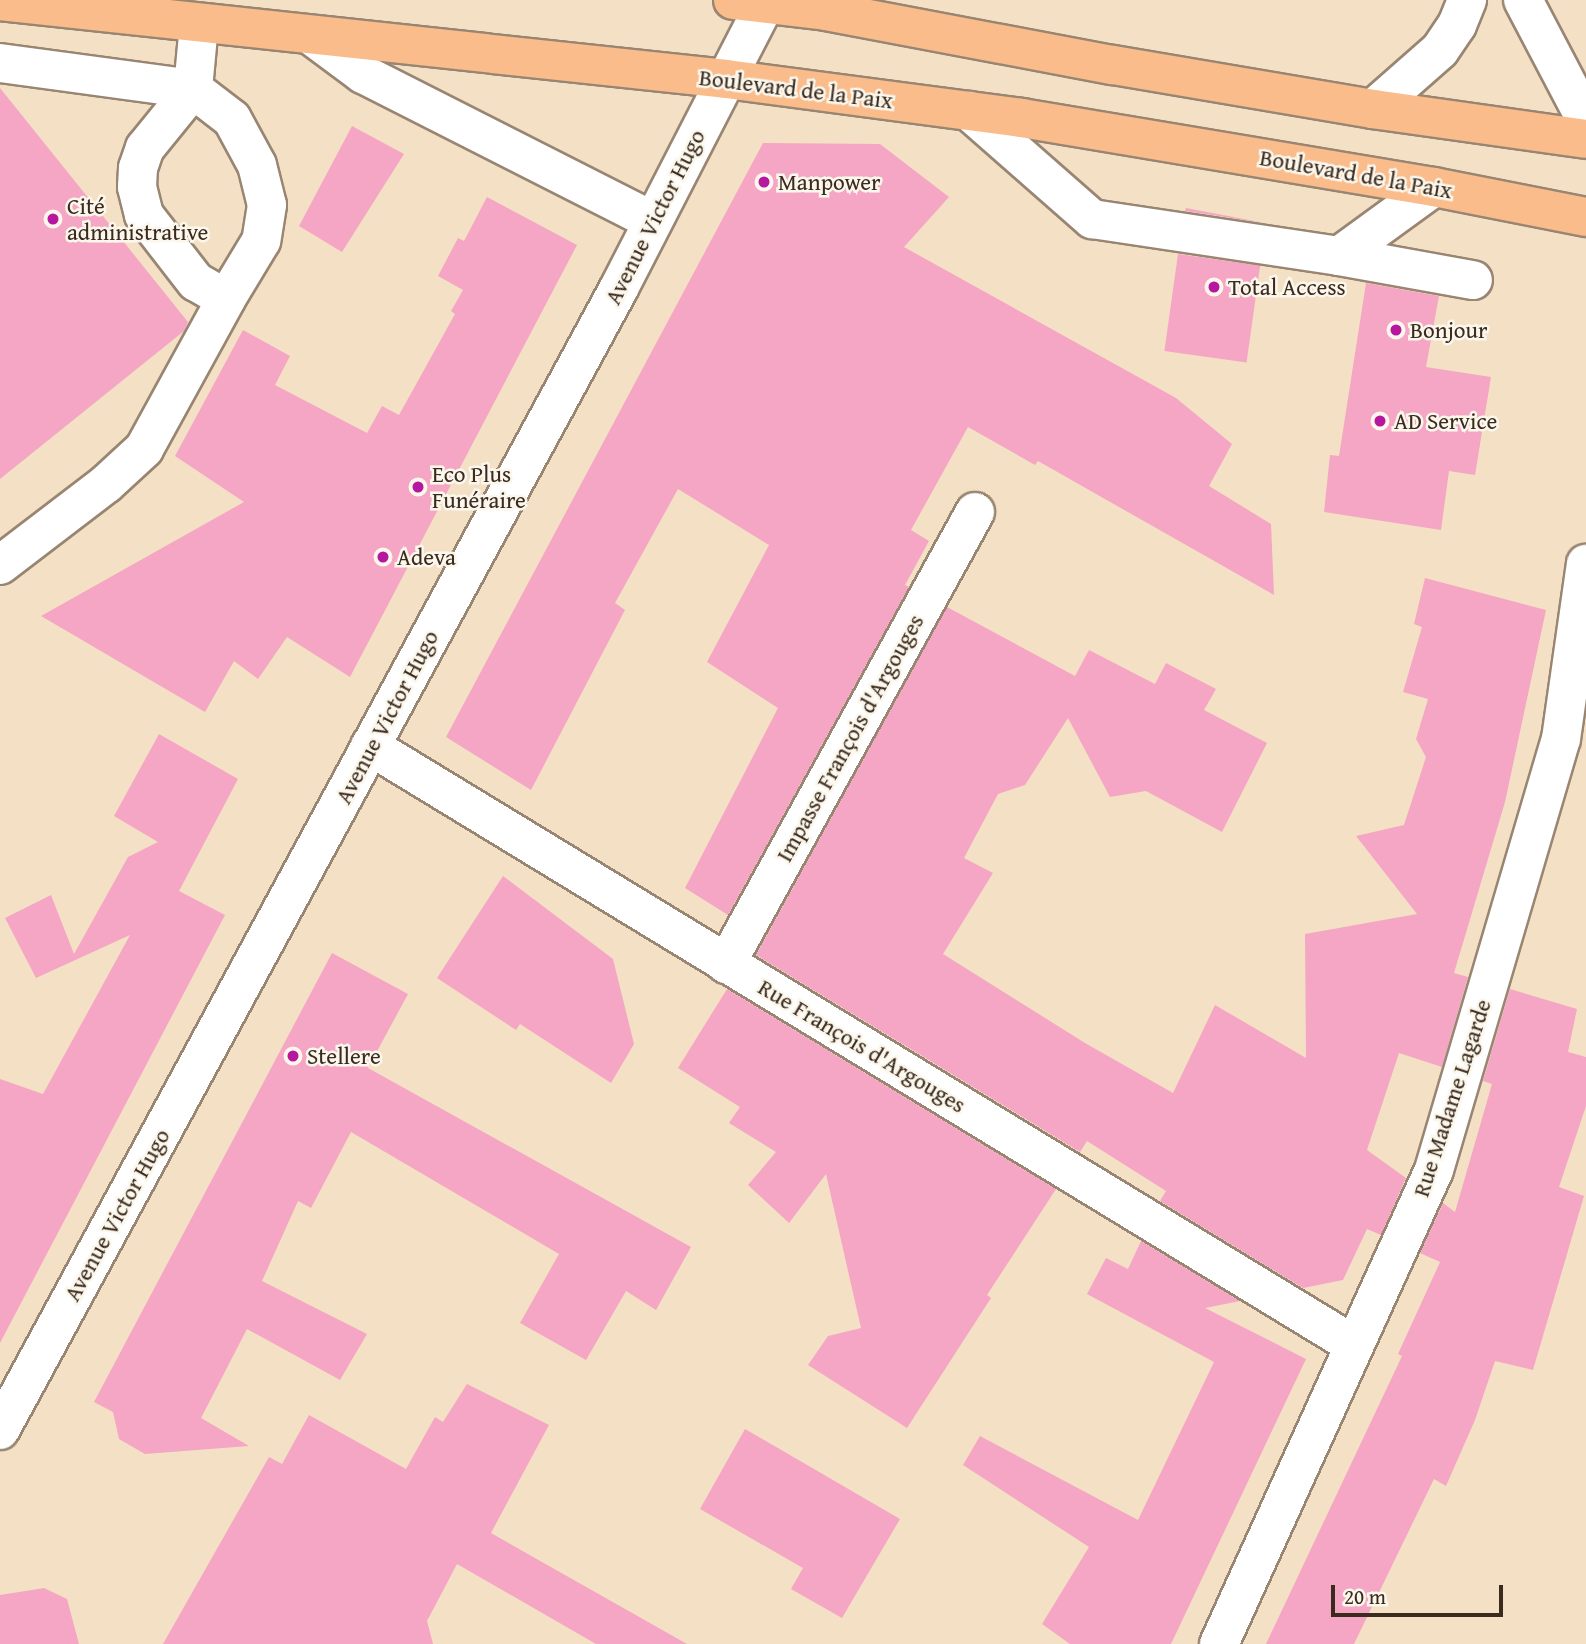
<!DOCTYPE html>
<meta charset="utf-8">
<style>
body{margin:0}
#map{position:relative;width:1586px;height:1644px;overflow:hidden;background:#f4e0c5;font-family:"Gentium Book Plus",serif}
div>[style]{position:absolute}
.building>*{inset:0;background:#f5a6c4;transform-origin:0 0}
.roads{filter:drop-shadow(2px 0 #988572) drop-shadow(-2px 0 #988572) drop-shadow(0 2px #988572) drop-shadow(0 -2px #988572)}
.minor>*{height:38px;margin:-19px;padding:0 19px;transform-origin:19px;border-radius:19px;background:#fff}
.major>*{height:38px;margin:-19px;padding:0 19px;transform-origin:19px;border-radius:19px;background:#fabc8b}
.dots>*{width:19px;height:19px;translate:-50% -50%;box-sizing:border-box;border:4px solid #fbf7ec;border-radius:50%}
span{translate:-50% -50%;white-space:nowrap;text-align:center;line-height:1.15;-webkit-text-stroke:5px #fbf7ec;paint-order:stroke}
.street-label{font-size:23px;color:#3b2a1e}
.poi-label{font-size:23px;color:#3b2a1e}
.left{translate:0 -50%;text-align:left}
.scale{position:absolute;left:1331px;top:1585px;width:172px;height:32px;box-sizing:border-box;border:4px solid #3b2a1e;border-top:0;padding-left:9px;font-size:21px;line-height:24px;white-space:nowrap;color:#3b2a1e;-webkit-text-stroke:5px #fbf7ec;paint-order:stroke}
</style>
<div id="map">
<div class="building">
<div style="clip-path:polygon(0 88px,188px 322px,184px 331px,0 479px)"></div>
<div style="clip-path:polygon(352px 126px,404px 154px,342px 252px,299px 226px)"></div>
<div style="clip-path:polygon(763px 143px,880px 144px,949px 197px,904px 247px,1176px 398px,1232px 444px,1209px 486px,1271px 524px,1274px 595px,1038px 461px,1035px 465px,968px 427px,911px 530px,929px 541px,905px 585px,909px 587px,728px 915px,685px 888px,778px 708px,707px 662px,769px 545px,678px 489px,615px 603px,625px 610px,531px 790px,446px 737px)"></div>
<div style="clip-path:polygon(487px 197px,577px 245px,350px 677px,287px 637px,258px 679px,234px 661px,205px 712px,41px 616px,244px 502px,175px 456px,243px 330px,290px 356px,275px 385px,367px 433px,382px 406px,399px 415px,455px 314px,451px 311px,463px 290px,438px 276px,458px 238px,464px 241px)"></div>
<div style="clip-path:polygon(1186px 208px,1265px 223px,1185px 211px)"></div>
<div style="left:1178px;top:254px;width:83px;height:98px;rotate:8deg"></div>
<div style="clip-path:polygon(1366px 283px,1439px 296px,1426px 367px,1491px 377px,1475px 475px,1449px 471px,1441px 530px,1324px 512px,1330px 455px,1339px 456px)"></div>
<div style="clip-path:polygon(1425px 578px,1546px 610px,1505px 802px,1454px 973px,1468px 977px,1442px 1067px,1399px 1053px,1367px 1150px,1406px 1178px,1381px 1235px,1367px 1229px,1343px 1280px,1303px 1288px,1160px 1201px,1166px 1191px,1087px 1141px,1080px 1152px,756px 955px,947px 607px,1075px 676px,1089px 650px,1155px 684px,1166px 663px,1216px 689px,1204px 710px,1267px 743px,1222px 832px,1146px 791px,1110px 797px,1068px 718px,1025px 785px,998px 794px,964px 858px,993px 873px,943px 954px,1085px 1043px,1173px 1093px,1215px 1005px,1306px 1058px,1305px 934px,1417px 914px,1356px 836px,1404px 825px,1426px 757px,1416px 739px,1428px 699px,1403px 692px,1422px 627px,1414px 624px)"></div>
<div style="clip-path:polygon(159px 734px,238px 779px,179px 891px,225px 915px,0 1343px,0 1079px,43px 1094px,130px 935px,36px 978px,5px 918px,51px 895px,74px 954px,128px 857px,158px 842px,114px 816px)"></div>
<div style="clip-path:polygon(503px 876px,613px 959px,634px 1044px,611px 1083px,520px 1024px,516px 1030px,437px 978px)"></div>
<div style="clip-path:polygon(332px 953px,408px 994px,368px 1068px,691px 1247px,656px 1310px,626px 1291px,586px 1360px,520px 1323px,559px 1254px,351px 1132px,311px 1208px,298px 1201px,262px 1281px,367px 1334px,340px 1380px,247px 1329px,201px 1418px,249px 1446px,145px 1454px,119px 1439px,113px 1412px,94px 1402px)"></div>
<div style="clip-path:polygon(727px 989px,1056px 1189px,987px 1295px,991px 1298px,907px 1428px,808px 1365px,828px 1336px,861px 1328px,826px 1174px,789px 1223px,748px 1185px,776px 1152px,729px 1123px,740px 1107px,678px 1068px)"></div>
<div style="clip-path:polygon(1510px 989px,1577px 1009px,1568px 1052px,1586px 1057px,1586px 1106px,1559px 1187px,1584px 1196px,1533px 1370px,1495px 1361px,1475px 1420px,1446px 1486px,1434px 1479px,1354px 1644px,1266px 1644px,1402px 1356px,1398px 1354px,1440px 1262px,1420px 1253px,1443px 1203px,1455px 1212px,1492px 1084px,1483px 1081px)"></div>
<div style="clip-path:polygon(1141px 1241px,1240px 1301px,1205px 1308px,1306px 1359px,1171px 1644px,1070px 1644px,1042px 1624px,1089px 1547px,963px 1465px,980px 1436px,1138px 1520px,1214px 1362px,1087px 1294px,1106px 1258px,1128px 1269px)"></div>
<div style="clip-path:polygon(467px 1384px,549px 1425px,491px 1533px,687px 1644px,596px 1644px,457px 1564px,427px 1621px,433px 1644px,163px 1644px,269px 1457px,282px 1464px,309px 1415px,406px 1469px,435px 1417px,443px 1422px)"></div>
<div style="clip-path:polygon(745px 1429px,900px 1519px,842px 1618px,791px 1589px,803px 1568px,700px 1509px)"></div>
<div style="clip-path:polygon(44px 1588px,67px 1599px,79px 1644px,0 1644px,0 1595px)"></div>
</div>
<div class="roads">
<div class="minor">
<div style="left:1523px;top:0;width:136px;rotate:62.3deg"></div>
<div style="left:312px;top:36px;width:64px;rotate:36.7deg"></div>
<div style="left:363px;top:74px;width:325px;rotate:26.9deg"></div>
<div style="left:0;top:63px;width:195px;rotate:7.7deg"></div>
<div style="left:193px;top:89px;width:49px;rotate:37.6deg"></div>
<div style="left:232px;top:119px;width:52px;rotate:61.5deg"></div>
<div style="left:257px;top:165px;width:41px;rotate:76deg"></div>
<div style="left:267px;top:205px;width:36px;rotate:99deg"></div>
<div style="left:261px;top:241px;width:68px;rotate:121.1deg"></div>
<div style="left:1373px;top:109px;width:89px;rotate:-41.4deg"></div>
<div style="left:1440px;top:50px;width:30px;rotate:-56deg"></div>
<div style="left:1457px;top:25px;width:27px;rotate:-68deg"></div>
<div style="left:969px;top:111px;width:164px;rotate:41.3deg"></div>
<div style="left:1092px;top:219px;width:250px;rotate:8.5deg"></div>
<div style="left:1339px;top:256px;width:117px;rotate:-36deg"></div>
<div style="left:1339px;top:256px;width:136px;rotate:10.2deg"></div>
<div style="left:0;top:565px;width:133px;rotate:-37.4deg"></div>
<div style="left:106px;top:484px;width:52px;rotate:-42.6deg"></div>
<div style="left:144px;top:449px;width:171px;rotate:-61.3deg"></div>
<div style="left:226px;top:299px;width:34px;rotate:-150deg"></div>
<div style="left:196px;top:282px;width:85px;rotate:-127.8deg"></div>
<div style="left:144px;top:215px;width:29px;rotate:-104deg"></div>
<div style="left:137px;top:187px;width:19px;rotate:-87deg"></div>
<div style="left:138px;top:168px;width:21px;rotate:-71deg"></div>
<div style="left:145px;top:148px;width:76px;rotate:-50.9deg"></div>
<div style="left:193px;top:89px;width:65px;rotate:-84.7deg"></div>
<div style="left:370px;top:746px;width:1152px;rotate:31.33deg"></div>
<div style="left:726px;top:964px;width:516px;rotate:-61.15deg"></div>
<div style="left:0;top:1430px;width:1299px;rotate:-61.54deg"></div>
<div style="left:619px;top:288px;width:324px;rotate:-62.8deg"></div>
<div style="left:1219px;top:1644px;width:520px;rotate:-65.6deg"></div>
<div style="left:1434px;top:1170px;width:449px;rotate:-73.6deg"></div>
<div style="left:1561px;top:739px;width:177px;rotate:-81.9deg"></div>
</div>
<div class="major">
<div style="left:733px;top:0;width:94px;rotate:6.7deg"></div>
<div style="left:826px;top:11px;width:292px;rotate:10.7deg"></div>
<div style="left:1113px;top:65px;width:264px;rotate:9.6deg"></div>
<div style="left:1373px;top:109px;width:215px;rotate:8deg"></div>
<div style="left:0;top:1px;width:730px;rotate:6.13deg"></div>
<div style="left:726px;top:79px;width:298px;rotate:7.5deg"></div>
<div style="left:1021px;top:118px;width:419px;rotate:9.5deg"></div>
<div style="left:1434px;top:187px;width:155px;rotate:11.2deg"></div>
</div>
</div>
<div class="dots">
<div style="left:764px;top:182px;background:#b5179e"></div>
<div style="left:53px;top:219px;background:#b5179e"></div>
<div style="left:1214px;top:287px;background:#b5179e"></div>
<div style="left:1396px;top:330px;background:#b5179e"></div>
<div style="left:1380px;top:421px;background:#b5179e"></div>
<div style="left:418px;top:487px;background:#b5179e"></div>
<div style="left:383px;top:557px;background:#b5179e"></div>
<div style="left:293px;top:1056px;background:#b5179e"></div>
</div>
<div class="street-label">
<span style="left:796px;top:89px;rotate:7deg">Boulevard de la Paix</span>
<span style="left:1356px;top:174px;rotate:10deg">Boulevard de la Paix</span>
<span style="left:655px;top:217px;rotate:-63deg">Avenue Victor Hugo</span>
<span style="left:387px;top:717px;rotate:-62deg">Avenue Victor Hugo</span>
<span style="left:850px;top:738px;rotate:-61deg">Impasse François d'Argouges</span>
<span style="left:862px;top:1046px;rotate:31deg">Rue François d'Argouges</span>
<span style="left:1452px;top:1098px;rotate:-72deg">Rue Madame Lagarde</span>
<span style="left:117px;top:1215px;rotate:-61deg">Avenue Victor Hugo</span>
</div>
<div class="poi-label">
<span class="left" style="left:778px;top:182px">Manpower</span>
<span class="left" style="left:67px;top:219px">Cité<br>administrative</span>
<span class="left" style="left:1228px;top:287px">Total Access</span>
<span class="left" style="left:1410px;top:330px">Bonjour</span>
<span class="left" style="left:1394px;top:421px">AD Service</span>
<span class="left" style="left:432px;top:487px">Eco Plus<br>Funéraire</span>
<span class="left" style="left:397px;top:557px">Adeva</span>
<span class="left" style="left:307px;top:1056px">Stellere</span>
</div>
<div class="scale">20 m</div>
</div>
